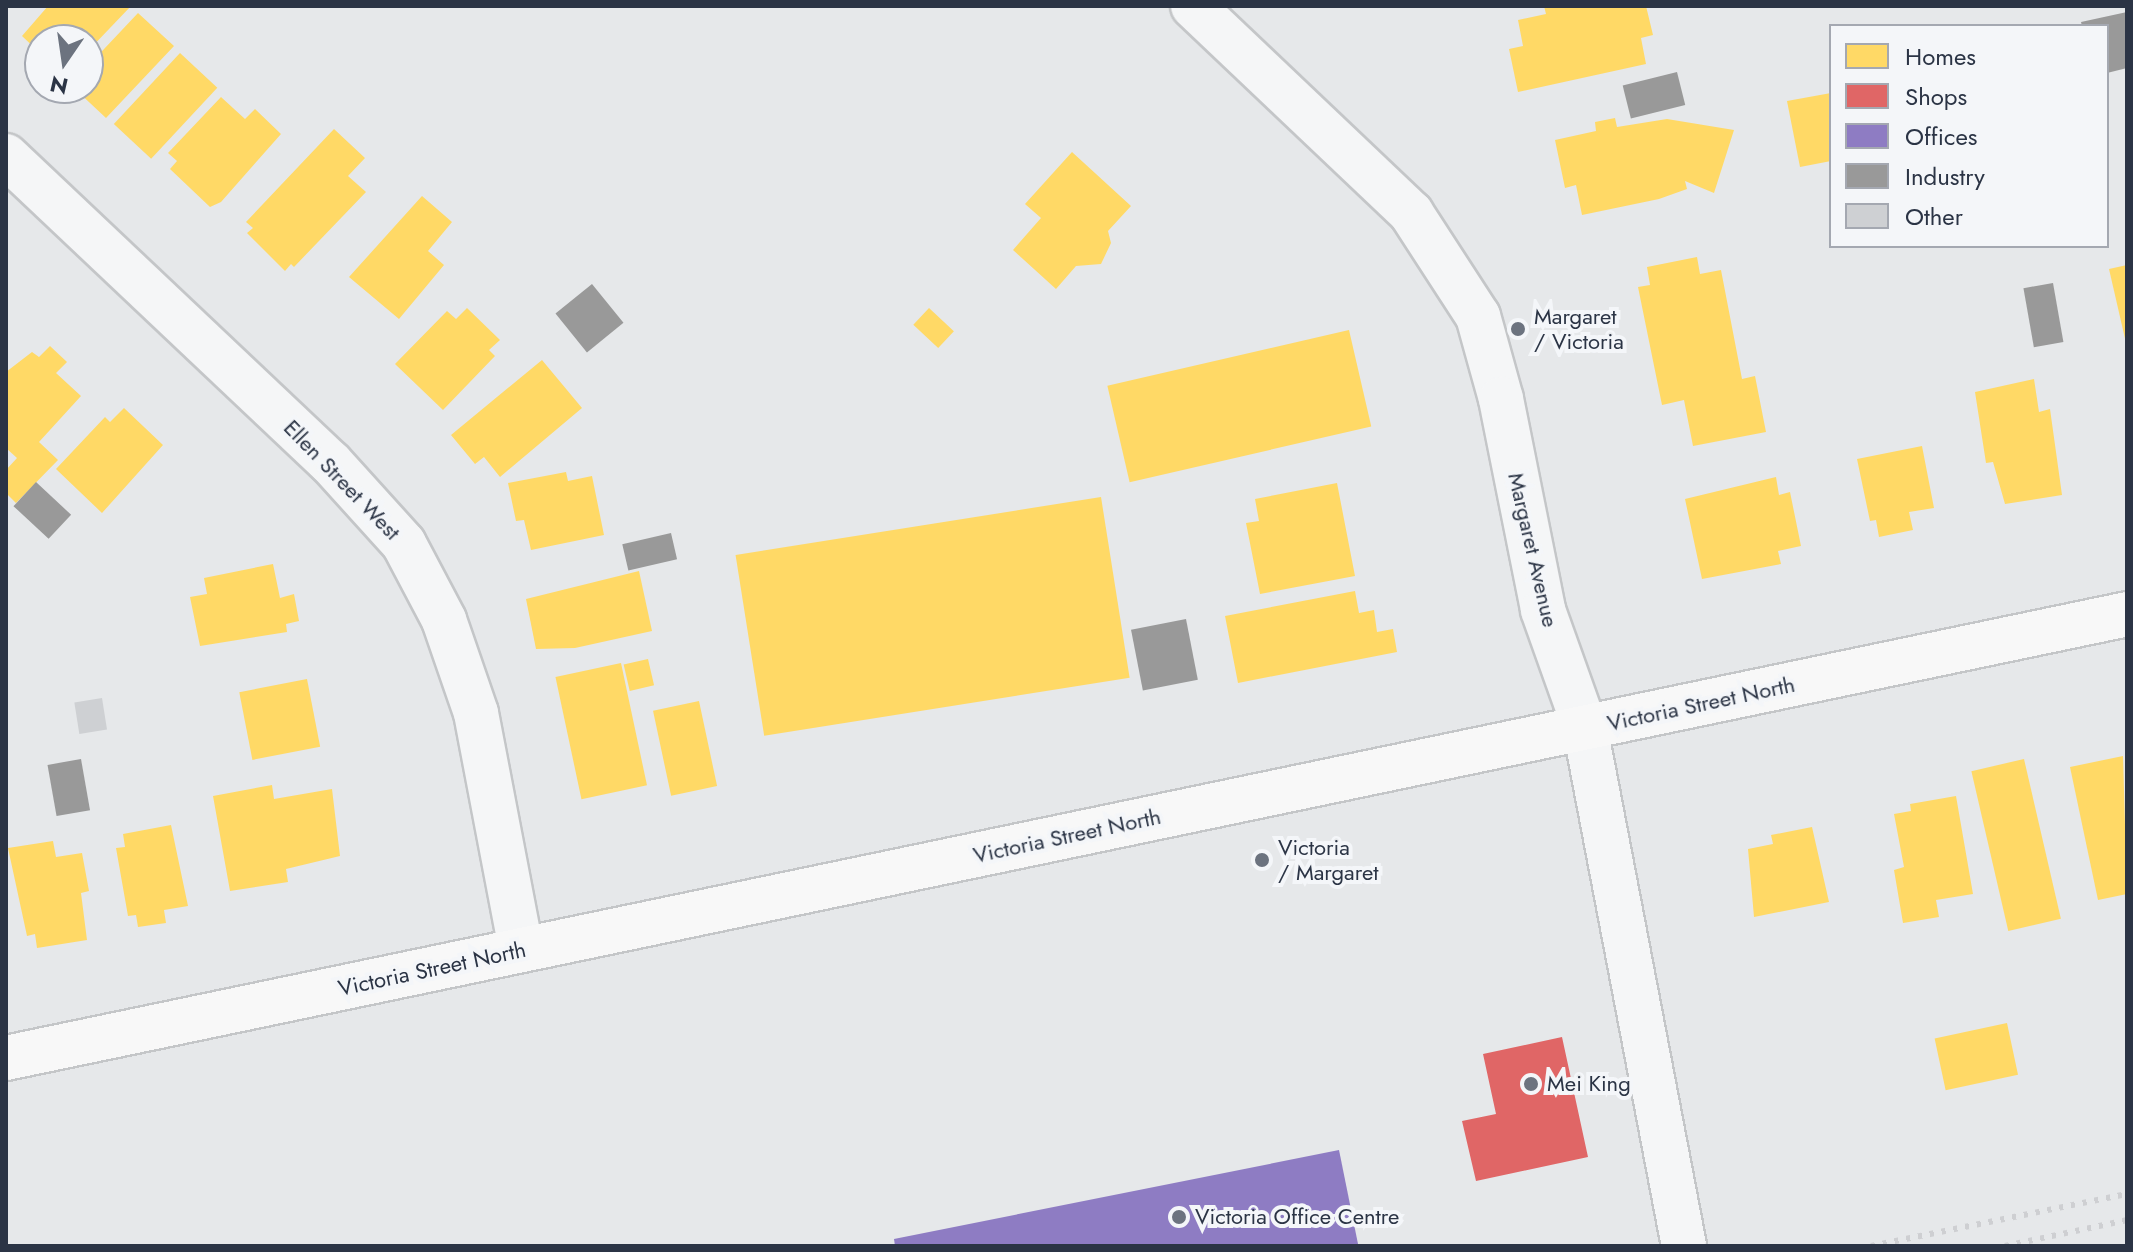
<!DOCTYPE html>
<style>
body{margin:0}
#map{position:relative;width:2133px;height:1252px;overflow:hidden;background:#e6e8ea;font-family:Jost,sans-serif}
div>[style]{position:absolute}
.homes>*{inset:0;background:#ffd966;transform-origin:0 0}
.shops>*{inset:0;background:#e06666}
.offices>*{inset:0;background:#8e7cc3}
.industry>*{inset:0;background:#999;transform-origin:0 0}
.building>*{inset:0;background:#ced0d3;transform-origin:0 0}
.roads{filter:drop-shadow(2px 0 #c4c6c8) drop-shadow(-2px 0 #c4c6c8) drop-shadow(0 2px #c4c6c8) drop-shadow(0 -2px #c4c6c8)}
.minor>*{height:44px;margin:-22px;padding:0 22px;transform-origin:22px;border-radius:22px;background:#f5f6f7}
.tertiary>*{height:44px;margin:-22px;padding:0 22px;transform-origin:22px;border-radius:22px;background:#f5f6f7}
.secondary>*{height:44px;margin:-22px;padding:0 22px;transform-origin:22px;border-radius:22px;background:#f8f8f8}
.rail>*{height:6px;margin-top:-3px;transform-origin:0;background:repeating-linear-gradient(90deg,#cecfd2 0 4px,transparent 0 12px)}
.dots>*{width:22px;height:22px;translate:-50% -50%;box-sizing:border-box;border:4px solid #f4f6f9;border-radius:50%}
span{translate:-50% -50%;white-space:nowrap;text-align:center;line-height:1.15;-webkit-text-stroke:8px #f4f6f9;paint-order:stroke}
.poi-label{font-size:22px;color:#2b3445}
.left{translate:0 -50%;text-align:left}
.street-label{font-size:22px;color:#2b3445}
.frame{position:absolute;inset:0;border:8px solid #2b3445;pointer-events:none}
.legend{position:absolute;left:1829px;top:24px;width:280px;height:224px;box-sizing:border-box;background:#f4f6f9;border:2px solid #a4a8b1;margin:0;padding:10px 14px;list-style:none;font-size:24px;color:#2b3445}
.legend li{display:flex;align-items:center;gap:16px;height:40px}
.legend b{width:40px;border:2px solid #a4a8b1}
.north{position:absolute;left:24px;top:24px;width:80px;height:80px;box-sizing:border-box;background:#f4f6f9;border:2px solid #a4a8b1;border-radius:50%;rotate:193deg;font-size:22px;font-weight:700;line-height:32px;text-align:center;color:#2b3445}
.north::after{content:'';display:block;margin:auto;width:28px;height:36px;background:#6c737f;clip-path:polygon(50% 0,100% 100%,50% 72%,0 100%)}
</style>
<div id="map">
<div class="homes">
<div style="clip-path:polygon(48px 6px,131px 6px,88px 51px,88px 40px,40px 40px,40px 53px,22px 36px)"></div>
<div style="clip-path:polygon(1544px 6px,1646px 6px,1653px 35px,1641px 38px,1646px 64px,1518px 92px,1509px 49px,1523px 46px,1518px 20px,1546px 14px)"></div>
<div style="clip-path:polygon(138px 13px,174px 46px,106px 118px,74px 88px,88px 88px,88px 66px)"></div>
<div style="left:180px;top:53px;width:51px;height:97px;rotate:43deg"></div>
<div style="clip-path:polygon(1831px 93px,1831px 161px,1800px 167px,1787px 101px)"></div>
<div style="clip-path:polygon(221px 97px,245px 119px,255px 109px,281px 134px,221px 202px,210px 207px,170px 169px,177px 161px,168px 153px)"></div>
<div style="clip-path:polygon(1615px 118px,1617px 127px,1667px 119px,1734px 130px,1714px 193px,1685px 181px,1687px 189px,1659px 199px,1582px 215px,1576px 185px,1565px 188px,1555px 140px,1596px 131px,1595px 122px)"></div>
<div style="clip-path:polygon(334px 129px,365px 158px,348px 176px,366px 192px,294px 267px,291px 264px,285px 271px,247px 233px,253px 228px,246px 222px)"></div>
<div style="clip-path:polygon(1072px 152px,1131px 206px,1108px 231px,1111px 243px,1101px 264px,1076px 266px,1056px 289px,1013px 250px,1041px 218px,1025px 204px)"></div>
<div style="clip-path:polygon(422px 196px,452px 222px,428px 251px,444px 265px,399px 319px,349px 277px)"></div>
<div style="clip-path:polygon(1697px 257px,1700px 274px,1721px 270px,1742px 379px,1755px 376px,1766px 432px,1693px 446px,1684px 400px,1662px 405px,1638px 287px,1650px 285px,1647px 267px)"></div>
<div style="clip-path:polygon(2127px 265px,2127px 343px,2126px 343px,2109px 269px)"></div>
<div style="clip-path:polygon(467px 308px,500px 340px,489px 350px,495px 356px,443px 410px,395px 364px,447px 311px,456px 319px)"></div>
<div style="left:929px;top:308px;width:34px;height:23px;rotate:43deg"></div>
<div style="left:1349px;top:330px;width:99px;height:248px;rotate:77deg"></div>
<div style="clip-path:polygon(50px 346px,67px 362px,56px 373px,81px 396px,39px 442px,58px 460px,16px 503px,6px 493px,6px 470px,17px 458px,6px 448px,6px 372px,32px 352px,39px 357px)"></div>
<div style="clip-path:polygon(542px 360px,582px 408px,500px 477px,484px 457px,475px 464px,451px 435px)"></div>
<div style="clip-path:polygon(2034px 379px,2039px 412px,2050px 409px,2062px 495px,2005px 504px,1993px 462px,1986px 463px,1975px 392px)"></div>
<div style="clip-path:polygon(124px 408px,163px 445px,102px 513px,56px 469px,105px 417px,110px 422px)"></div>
<div style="clip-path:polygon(1922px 446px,1934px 508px,1909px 512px,1913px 530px,1879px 537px,1876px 520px,1870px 521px,1857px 459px)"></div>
<div style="clip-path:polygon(566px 472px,568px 481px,592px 476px,604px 535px,531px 550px,524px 520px,516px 521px,508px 483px)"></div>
<div style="clip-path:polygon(1776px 477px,1779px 495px,1790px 492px,1801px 546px,1778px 551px,1781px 564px,1702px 579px,1685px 499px)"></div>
<div style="clip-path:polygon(1337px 483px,1355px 576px,1260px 594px,1246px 523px,1259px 521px,1255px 499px)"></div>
<div style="left:1101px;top:497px;width:183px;height:370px;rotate:81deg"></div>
<div style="clip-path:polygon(273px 564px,280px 598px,294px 594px,299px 621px,286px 624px,287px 632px,200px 646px,190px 597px,207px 594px,204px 578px)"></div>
<div style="clip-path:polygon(639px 571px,652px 631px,575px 648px,536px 649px,526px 599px)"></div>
<div style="clip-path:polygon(1355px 591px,1359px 613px,1374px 610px,1377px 632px,1393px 629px,1397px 652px,1238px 683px,1225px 616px)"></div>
<div style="left:648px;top:659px;width:27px;height:25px;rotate:77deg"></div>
<div style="left:621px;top:663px;width:125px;height:67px;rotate:78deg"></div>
<div style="left:307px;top:679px;width:69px;height:69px;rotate:79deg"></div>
<div style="left:699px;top:701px;width:87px;height:47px;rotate:78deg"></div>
<div style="clip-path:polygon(2123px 756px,2127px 894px,2098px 900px,2070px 767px)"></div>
<div style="left:2024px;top:759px;width:164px;height:54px;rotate:77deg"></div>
<div style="clip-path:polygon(272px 785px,274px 799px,332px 789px,340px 856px,286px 869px,288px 882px,230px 891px,213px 796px)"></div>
<div style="clip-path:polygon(1956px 796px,1973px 894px,1936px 900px,1939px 917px,1903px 923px,1894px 870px,1904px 867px,1894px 814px,1911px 811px,1910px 804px)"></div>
<div style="clip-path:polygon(171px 825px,188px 906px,164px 910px,166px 923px,138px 927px,136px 915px,128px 916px,116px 848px,125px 847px,123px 834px)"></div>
<div style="clip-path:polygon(1812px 827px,1829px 902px,1754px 917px,1748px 849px,1773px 844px,1771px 835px)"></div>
<div style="clip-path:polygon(53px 841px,56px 857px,82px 853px,89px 891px,81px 893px,87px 940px,37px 948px,35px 934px,27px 936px,8px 848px)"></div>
<div style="left:2007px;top:1023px;width:53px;height:74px;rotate:78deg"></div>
</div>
<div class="shops">
<div style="clip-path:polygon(1562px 1037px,1588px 1157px,1476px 1181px,1462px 1121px,1496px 1114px,1483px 1054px)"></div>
</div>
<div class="offices">
<div style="clip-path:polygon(1339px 1150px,1358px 1244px,895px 1246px,894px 1239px)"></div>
</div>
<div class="industry">
<div style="clip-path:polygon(2127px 12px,2127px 68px,2107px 73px,2107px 26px,2082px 26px,2081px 22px)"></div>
<div style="left:1677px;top:72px;width:34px;height:56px;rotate:76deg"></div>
<div style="left:2053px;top:283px;width:60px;height:30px;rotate:80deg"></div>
<div style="left:592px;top:284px;width:50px;height:47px;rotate:51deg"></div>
<div style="left:36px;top:482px;width:48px;height:33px;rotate:43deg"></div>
<div style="left:671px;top:533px;width:27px;height:50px;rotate:77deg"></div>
<div style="left:1186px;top:619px;width:62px;height:56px;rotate:79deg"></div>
<div style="left:81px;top:759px;width:52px;height:34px;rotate:80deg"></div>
</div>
<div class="building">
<div style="left:102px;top:698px;width:32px;height:28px;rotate:81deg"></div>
</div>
<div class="roads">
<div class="minor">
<div style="left:1193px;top:6px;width:301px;rotate:43.5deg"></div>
<div style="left:1411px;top:213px;width:123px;rotate:57deg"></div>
<div style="left:1478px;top:316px;width:86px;rotate:74.5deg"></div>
<div style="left:1501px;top:399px;width:215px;rotate:78.7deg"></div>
<div style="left:1543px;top:610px;width:125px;rotate:70.4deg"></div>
<div style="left:6px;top:156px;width:446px;rotate:43.4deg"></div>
<div style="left:330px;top:462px;width:110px;rotate:47.9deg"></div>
<div style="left:404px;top:544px;width:86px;rotate:62.2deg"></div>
<div style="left:444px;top:620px;width:98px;rotate:71deg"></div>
<div style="left:476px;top:713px;width:241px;rotate:79.2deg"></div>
</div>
<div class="tertiary">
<div style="left:1585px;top:728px;width:527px;rotate:79.18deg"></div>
</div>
<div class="secondary">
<div style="left:6px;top:1058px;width:2167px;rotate:-11.82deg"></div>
</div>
</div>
<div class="rail">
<div style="left:1871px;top:1246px;width:261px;rotate:-11.5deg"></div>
<div style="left:2005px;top:1246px;width:125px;rotate:-12deg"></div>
</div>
<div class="dots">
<div style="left:1518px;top:329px;background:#6c737f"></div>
<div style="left:1262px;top:860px;background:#6c737f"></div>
<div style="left:1531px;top:1084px;background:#6c737f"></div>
<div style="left:1179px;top:1217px;background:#6c737f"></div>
</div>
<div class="poi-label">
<span class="left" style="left:1534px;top:329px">Margaret<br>/ Victoria</span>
<span class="left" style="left:1278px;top:860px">Victoria<br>/ Margaret</span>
<span class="left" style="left:1547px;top:1084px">Mei King</span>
<span class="left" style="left:1195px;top:1217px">Victoria Office Centre</span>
</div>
<div class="street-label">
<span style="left:342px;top:480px;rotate:46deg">Ellen Street West</span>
<span style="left:1533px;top:550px;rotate:77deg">Margaret Avenue</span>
<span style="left:1701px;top:704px;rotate:-12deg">Victoria Street North</span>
<span style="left:1067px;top:836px;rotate:-12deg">Victoria Street North</span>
<span style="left:432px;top:969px;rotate:-12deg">Victoria Street North</span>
</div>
<div class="frame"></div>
<ul class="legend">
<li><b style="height:22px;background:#ffd966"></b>Homes</li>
<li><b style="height:22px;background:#e06666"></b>Shops</li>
<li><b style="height:22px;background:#8e7cc3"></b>Offices</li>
<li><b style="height:22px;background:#999"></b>Industry</li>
<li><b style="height:22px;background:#ced0d3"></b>Other</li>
</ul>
<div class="north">N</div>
</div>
